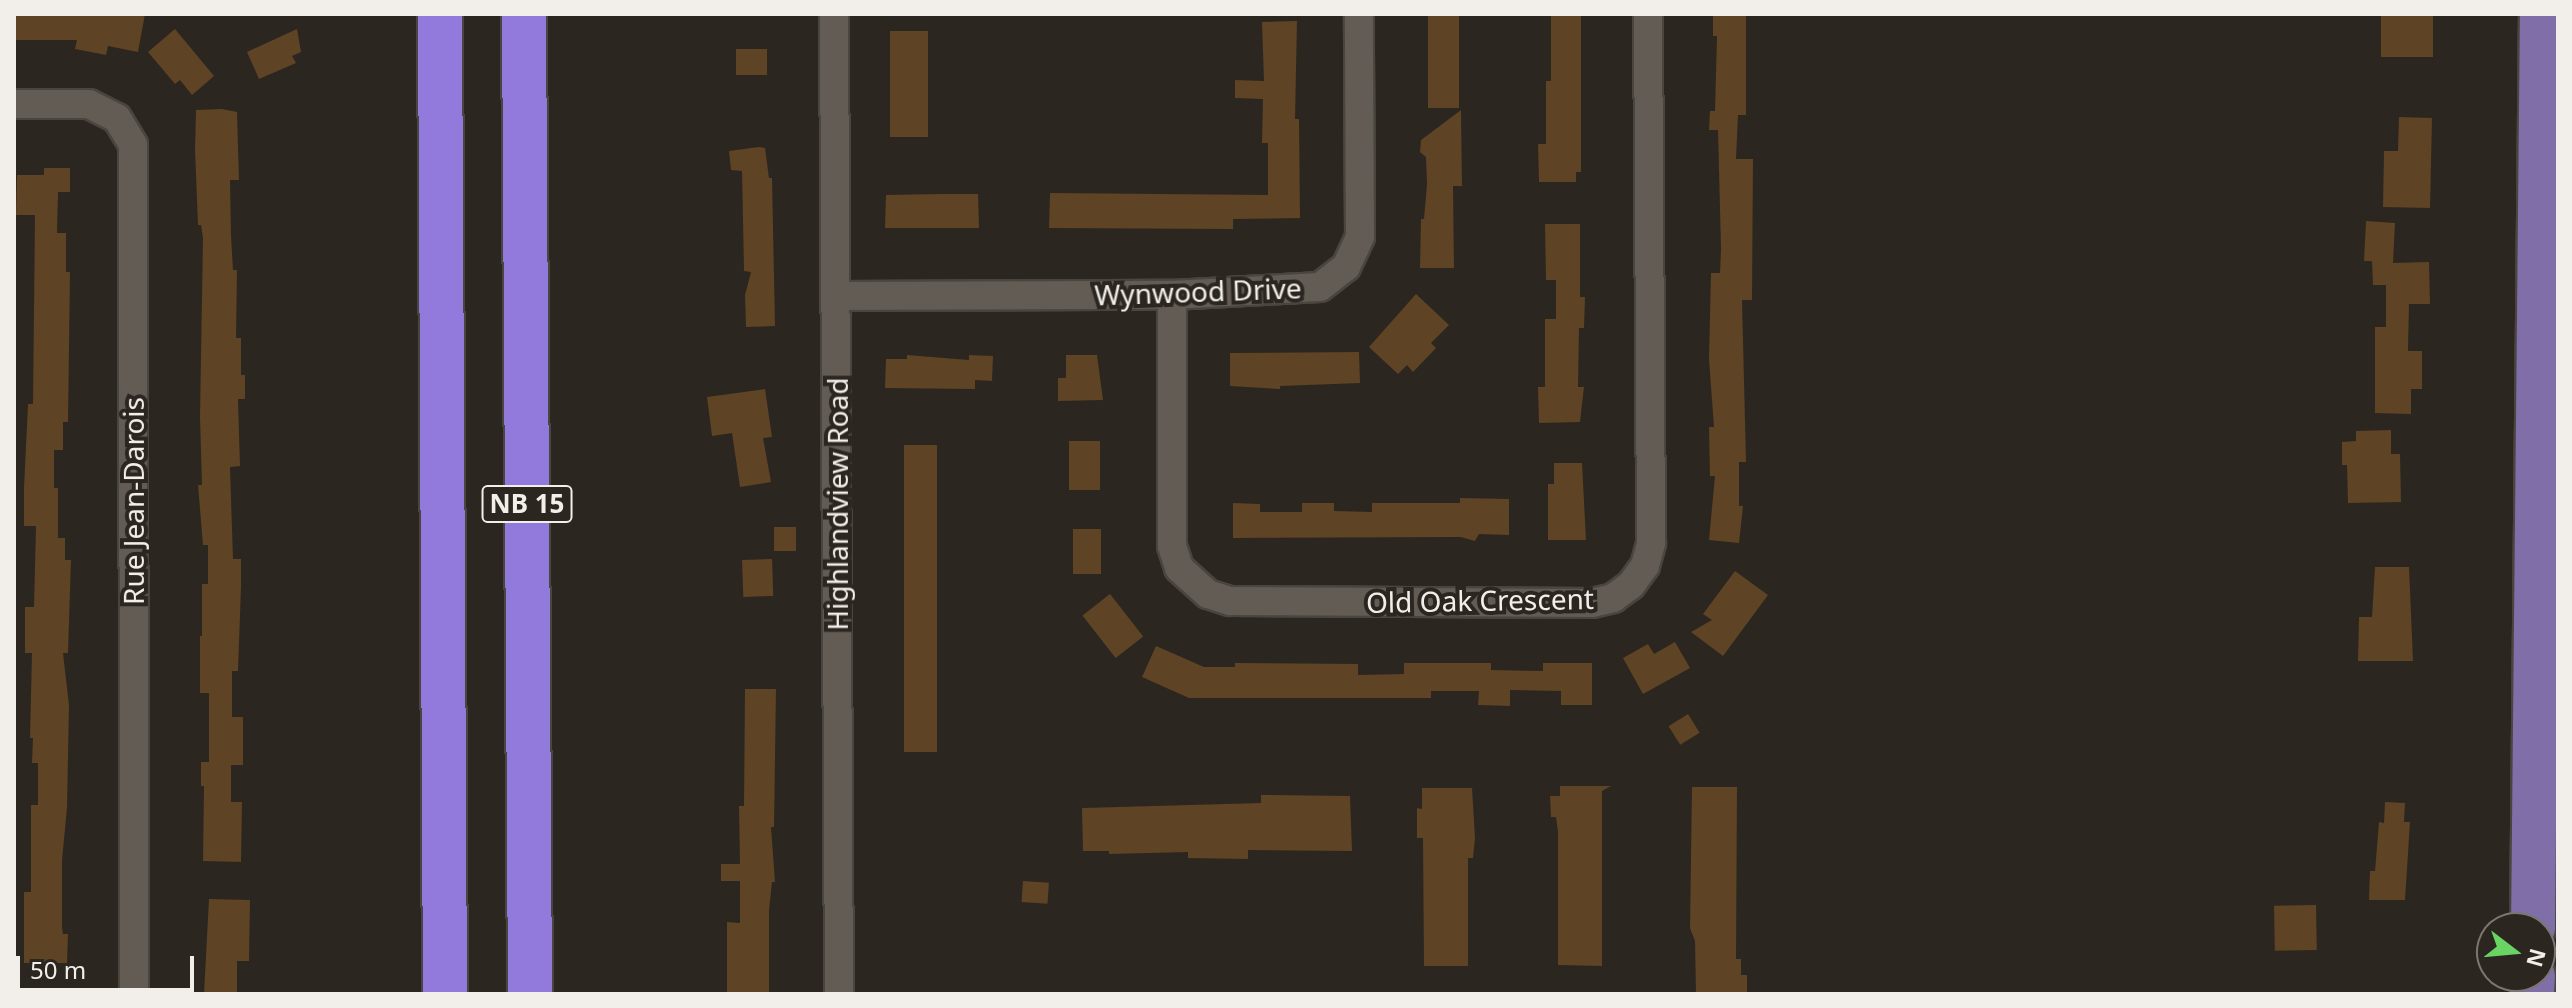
<!DOCTYPE html>
<style>
body{margin:0}
#map{position:relative;width:2572px;height:1008px;overflow:hidden;background:#2c2620;font-family:"Noto Sans",sans-serif}
div>[style]{position:absolute}
.building>*{inset:0;background:#5e4324;transform-origin:0 0}
.roads{filter:drop-shadow(2px 0 #49453f) drop-shadow(-2px 0 #49453f) drop-shadow(0 2px #49453f) drop-shadow(0 -2px #49453f)}
.street>*{height:28px;margin:-14px;padding:0 14px;transform-origin:14px;border-radius:14px;background:#635c55}
.primary>*{height:44px;margin:-22px;padding:0 22px;transform-origin:22px;border-radius:22px;background:#7f6ea7}
.highway>*{height:44px;margin:-22px;padding:0 22px;transform-origin:22px;border-radius:22px;background:#927add}
span{translate:-50% -50%;white-space:nowrap;text-align:center;line-height:1.15;-webkit-text-stroke:8px #2c2620;paint-order:stroke}
.shield-label span{padding:2px 6px;background:#2c2620;border:2px solid;border-radius:6px;-webkit-text-stroke-width:0}
.shield-label{font-size:26px;color:#f2eeea;font-weight:700}
.street-label{font-size:28px;color:#f2eeea}
.frame{position:absolute;inset:0;border:16px solid #f2eeea;pointer-events:none}
.north{position:absolute;left:2476px;top:912px;width:80px;height:80px;box-sizing:border-box;background:#2c2620;border:2px solid #7b7671;border-radius:50%;rotate:106deg;font-size:22px;font-weight:700;line-height:32px;text-align:center;color:#f2eeea}
.north::after{content:'';display:block;margin:auto;width:28px;height:36px;background:#69d464;clip-path:polygon(50% 0,100% 100%,50% 72%,0 100%)}
.scale{position:absolute;left:16px;top:956px;width:178px;height:36px;box-sizing:border-box;border:4px solid #f2eeea;border-top:0;padding-left:10px;font-size:24px;line-height:28px;white-space:nowrap;color:#f2eeea;-webkit-text-stroke:6px #2c2620;paint-order:stroke}
</style>
<div id="map">
<div class="building">
<div style="clip-path:polygon(14px 14px,145px 14px,138px 52px,108px 46px,106px 55px,75px 49px,77px 40px,14px 40px)"></div>
<div style="left:1428px;top:14px;width:31px;height:94px"></div>
<div style="clip-path:polygon(1551px 14px,1581px 14px,1581px 172px,1576px 172px,1576px 182px,1539px 182px,1538px 144px,1546px 144px,1546px 81px,1551px 81px)"></div>
<div style="clip-path:polygon(1713px 14px,1746px 14px,1746px 115px,1738px 115px,1736px 159px,1753px 159px,1752px 300px,1742px 300px,1746px 462px,1739px 462px,1739px 506px,1743px 506px,1739px 543px,1709px 540px,1715px 476px,1710px 476px,1709px 427px,1714px 427px,1709px 359px,1711px 273px,1720px 273px,1721px 249px,1718px 130px,1709px 130px,1710px 111px,1715px 111px,1717px 36px,1713px 36px)"></div>
<div style="left:2381px;top:14px;width:52px;height:43px"></div>
<div style="clip-path:polygon(1297px 21px,1295px 119px,1299px 119px,1300px 218px,1233px 219px,1233px 229px,1049px 228px,1050px 193px,1268px 195px,1268px 143px,1262px 143px,1263px 99px,1235px 98px,1235px 80px,1264px 81px,1262px 22px)"></div>
<div style="clip-path:polygon(175px 29px,214px 76px,192px 95px,180px 80px,175px 84px,148px 52px)"></div>
<div style="clip-path:polygon(297px 29px,301px 52px,292px 56px,296px 63px,259px 79px,247px 52px)"></div>
<div style="left:890px;top:31px;width:38px;height:106px"></div>
<div style="left:736px;top:49px;width:31px;height:26px"></div>
<div style="clip-path:polygon(222px 109px,237px 112px,239px 180px,230px 180px,231px 236px,233px 270px,237px 270px,236px 338px,241px 338px,241px 375px,245px 375px,245px 399px,238px 399px,240px 466px,230px 467px,233px 559px,241px 559px,241px 587px,238px 671px,232px 671px,232px 717px,243px 717px,243px 765px,231px 765px,231px 802px,242px 802px,241px 862px,203px 861px,204px 786px,201px 786px,201px 762px,209px 762px,209px 693px,200px 693px,200px 636px,202px 636px,202px 584px,208px 584px,208px 545px,203px 545px,198px 485px,202px 485px,200px 417px,203px 238px,201px 225px,198px 225px,195px 150px,196px 110px)"></div>
<div style="clip-path:polygon(1461px 110px,1462px 186px,1453px 186px,1454px 268px,1420px 268px,1421px 219px,1424px 219px,1427px 184px,1426px 157px,1420px 152px,1421px 140px)"></div>
<div style="clip-path:polygon(2399px 117px,2432px 118px,2430px 208px,2383px 207px,2384px 151px,2398px 151px)"></div>
<div style="clip-path:polygon(759px 147px,765px 148px,769px 178px,772px 178px,775px 326px,746px 327px,745px 295px,751px 272px,744px 271px,742px 171px,731px 170px,729px 151px)"></div>
<div style="clip-path:polygon(44px 168px,70px 168px,70px 192px,58px 192px,57px 233px,66px 233px,66px 272px,70px 272px,68px 422px,63px 422px,63px 450px,54px 450px,54px 488px,58px 488px,58px 538px,65px 538px,65px 560px,71px 560px,68px 653px,63px 653px,69px 705px,67px 808px,62px 860px,62px 927px,63px 934px,68px 934px,67px 963px,24px 963px,24px 892px,31px 892px,31px 805px,38px 805px,38px 763px,32px 763px,33px 738px,30px 738px,32px 653px,25px 653px,25px 607px,34px 607px,36px 526px,24px 526px,24px 488px,28px 404px,33px 404px,35px 215px,16px 215px,17px 175px,44px 175px)"></div>
<div style="clip-path:polygon(941px 194px,978px 194px,979px 228px,885px 228px,886px 195px)"></div>
<div style="clip-path:polygon(2366px 221px,2395px 223px,2393px 263px,2429px 262px,2430px 304px,2409px 304px,2408px 351px,2422px 351px,2422px 389px,2411px 389px,2411px 414px,2375px 413px,2375px 327px,2386px 327px,2386px 285px,2373px 285px,2372px 261px,2364px 261px)"></div>
<div style="clip-path:polygon(1545px 224px,1580px 224px,1580px 297px,1585px 297px,1584px 328px,1579px 328px,1578px 387px,1584px 387px,1580px 422px,1539px 423px,1538px 387px,1545px 387px,1545px 319px,1556px 319px,1556px 280px,1546px 280px)"></div>
<div style="clip-path:polygon(1416px 294px,1449px 325px,1431px 343px,1436px 348px,1413px 372px,1407px 365px,1398px 374px,1369px 347px)"></div>
<div style="clip-path:polygon(1359px 352px,1360px 383px,1280px 386px,1280px 389px,1230px 386px,1230px 353px)"></div>
<div style="clip-path:polygon(907px 355px,969px 360px,969px 355px,993px 356px,992px 381px,975px 380px,975px 389px,885px 388px,886px 359px,907px 359px)"></div>
<div style="clip-path:polygon(1066px 355px,1097px 355px,1103px 400px,1058px 401px,1058px 378px,1066px 378px)"></div>
<div style="clip-path:polygon(765px 389px,772px 437px,763px 438px,771px 482px,740px 487px,732px 433px,712px 436px,707px 397px)"></div>
<div style="clip-path:polygon(2391px 430px,2391px 454px,2400px 454px,2401px 502px,2348px 503px,2347px 465px,2342px 465px,2342px 442px,2356px 441px,2356px 431px)"></div>
<div style="left:1069px;top:441px;width:31px;height:49px"></div>
<div style="left:904px;top:445px;width:33px;height:307px"></div>
<div style="clip-path:polygon(1554px 463px,1582px 463px,1586px 540px,1548px 540px,1548px 484px,1554px 484px)"></div>
<div style="clip-path:polygon(1460px 498px,1509px 499px,1509px 535px,1479px 534px,1475px 541px,1461px 537px,1233px 538px,1233px 503px,1260px 504px,1260px 512px,1302px 512px,1302px 503px,1334px 503px,1334px 511px,1372px 512px,1372px 503px,1460px 503px)"></div>
<div style="left:796px;top:527px;width:24px;height:22px;rotate:90deg"></div>
<div style="left:1073px;top:529px;width:28px;height:45px"></div>
<div style="left:772px;top:559px;width:37px;height:30px;rotate:88deg"></div>
<div style="clip-path:polygon(2375px 567px,2409px 567px,2413px 661px,2358px 661px,2359px 617px,2372px 617px)"></div>
<div style="clip-path:polygon(1735px 571px,1768px 595px,1723px 656px,1691px 632px,1712px 620px,1703px 614px)"></div>
<div style="left:1110px;top:594px;width:54px;height:35px;rotate:52deg"></div>
<div style="clip-path:polygon(1675px 642px,1690px 668px,1643px 694px,1623px 658px,1648px 644px,1654px 654px)"></div>
<div style="clip-path:polygon(1156px 646px,1204px 667px,1235px 667px,1235px 663px,1358px 664px,1358px 675px,1404px 674px,1404px 663px,1491px 663px,1491px 670px,1543px 671px,1543px 663px,1592px 663px,1592px 705px,1561px 705px,1561px 691px,1510px 690px,1510px 706px,1478px 705px,1479px 691px,1431px 691px,1431px 698px,1189px 698px,1142px 677px)"></div>
<div style="clip-path:polygon(745px 689px,776px 689px,774px 827px,771px 827px,775px 882px,772px 882px,769px 910px,769px 994px,727px 994px,727px 922px,740px 923px,740px 881px,721px 881px,721px 864px,740px 864px,739px 806px,744px 806px)"></div>
<div style="left:1688px;top:714px;width:22px;height:23px;rotate:58deg"></div>
<div style="clip-path:polygon(1560px 786px,1611px 786px,1602px 791px,1602px 966px,1558px 965px,1558px 832px,1556px 817px,1551px 817px,1550px 796px,1560px 796px)"></div>
<div style="clip-path:polygon(1692px 787px,1737px 787px,1736px 959px,1741px 959px,1741px 975px,1747px 975px,1747px 994px,1696px 994px,1695px 941px,1690px 928px)"></div>
<div style="clip-path:polygon(1422px 788px,1472px 788px,1475px 838px,1473px 858px,1468px 858px,1468px 966px,1424px 966px,1423px 838px,1417px 838px,1417px 808px,1422px 809px)"></div>
<div style="clip-path:polygon(1261px 795px,1350px 796px,1352px 851px,1248px 850px,1248px 859px,1188px 858px,1188px 852px,1109px 854px,1109px 851px,1083px 851px,1082px 808px,1261px 803px)"></div>
<div style="clip-path:polygon(2385px 802px,2405px 803px,2404px 822px,2410px 822px,2405px 900px,2369px 900px,2370px 871px,2375px 871px,2379px 822px,2384px 823px)"></div>
<div style="left:1023px;top:881px;width:26px;height:21px;rotate:4deg"></div>
<div style="clip-path:polygon(209px 899px,250px 900px,249px 961px,237px 961px,237px 994px,204px 994px)"></div>
<div style="left:2316px;top:905px;width:45px;height:42px;rotate:89deg"></div>
</div>
<div class="roads">
<div class="street">
<div style="left:834px;top:14px;width:980px;rotate:89.71deg"></div>
<div style="left:14px;top:104px;width:75px"></div>
<div style="left:89px;top:104px;width:31px;rotate:27deg"></div>
<div style="left:117px;top:118px;width:31px;rotate:59deg"></div>
<div style="left:133px;top:145px;width:849px;rotate:89.93deg"></div>
<div style="left:1172px;top:295px;width:251px;rotate:90deg"></div>
<div style="left:1172px;top:546px;width:23px;rotate:72deg"></div>
<div style="left:1179px;top:568px;width:39px;rotate:42deg"></div>
<div style="left:1208px;top:594px;width:23px;rotate:18deg"></div>
<div style="left:1230px;top:601px;width:362px;rotate:0.3deg"></div>
<div style="left:1592px;top:603px;width:22px;rotate:-13deg"></div>
<div style="left:1613px;top:598px;width:22px;rotate:-36deg"></div>
<div style="left:1631px;top:585px;width:24px;rotate:-54deg"></div>
<div style="left:1645px;top:566px;width:24px;rotate:-75deg"></div>
<div style="left:1651px;top:543px;width:529px;rotate:-90.32deg"></div>
<div style="left:836px;top:296px;width:336px;rotate:-0.2deg"></div>
<div style="left:1172px;top:295px;width:148px;rotate:-3.1deg"></div>
<div style="left:1320px;top:287px;width:33px;rotate:-38deg"></div>
<div style="left:1346px;top:267px;width:33px;rotate:-65deg"></div>
<div style="left:1360px;top:237px;width:223px;rotate:-90.3deg"></div>
</div>
<div class="primary">
<div style="left:2533px;top:928px;width:914px;rotate:-89.44deg"></div>
<div style="left:2532px;top:994px;width:18px;rotate:-87deg"></div>
</div>
<div class="highway">
<div style="left:440px;top:14px;width:980px;rotate:89.71deg"></div>
<div style="left:524px;top:14px;width:980px;rotate:89.65deg"></div>
</div>
</div>
<div class="shield-label">
<span style="left:527px;top:504px">NB 15</span>
</div>
<div class="street-label">
<span style="left:1198px;top:291px;rotate:-2deg">Wynwood Drive</span>
<span style="left:133px;top:501px;rotate:-90deg">Rue Jean-Darois</span>
<span style="left:837px;top:504px;rotate:-90deg">Highlandview Road</span>
<span style="left:1480px;top:600px;rotate:-1deg">Old Oak Crescent</span>
</div>
<div class="frame"></div>
<div class="north">N</div>
<div class="scale">50 m</div>
</div>
